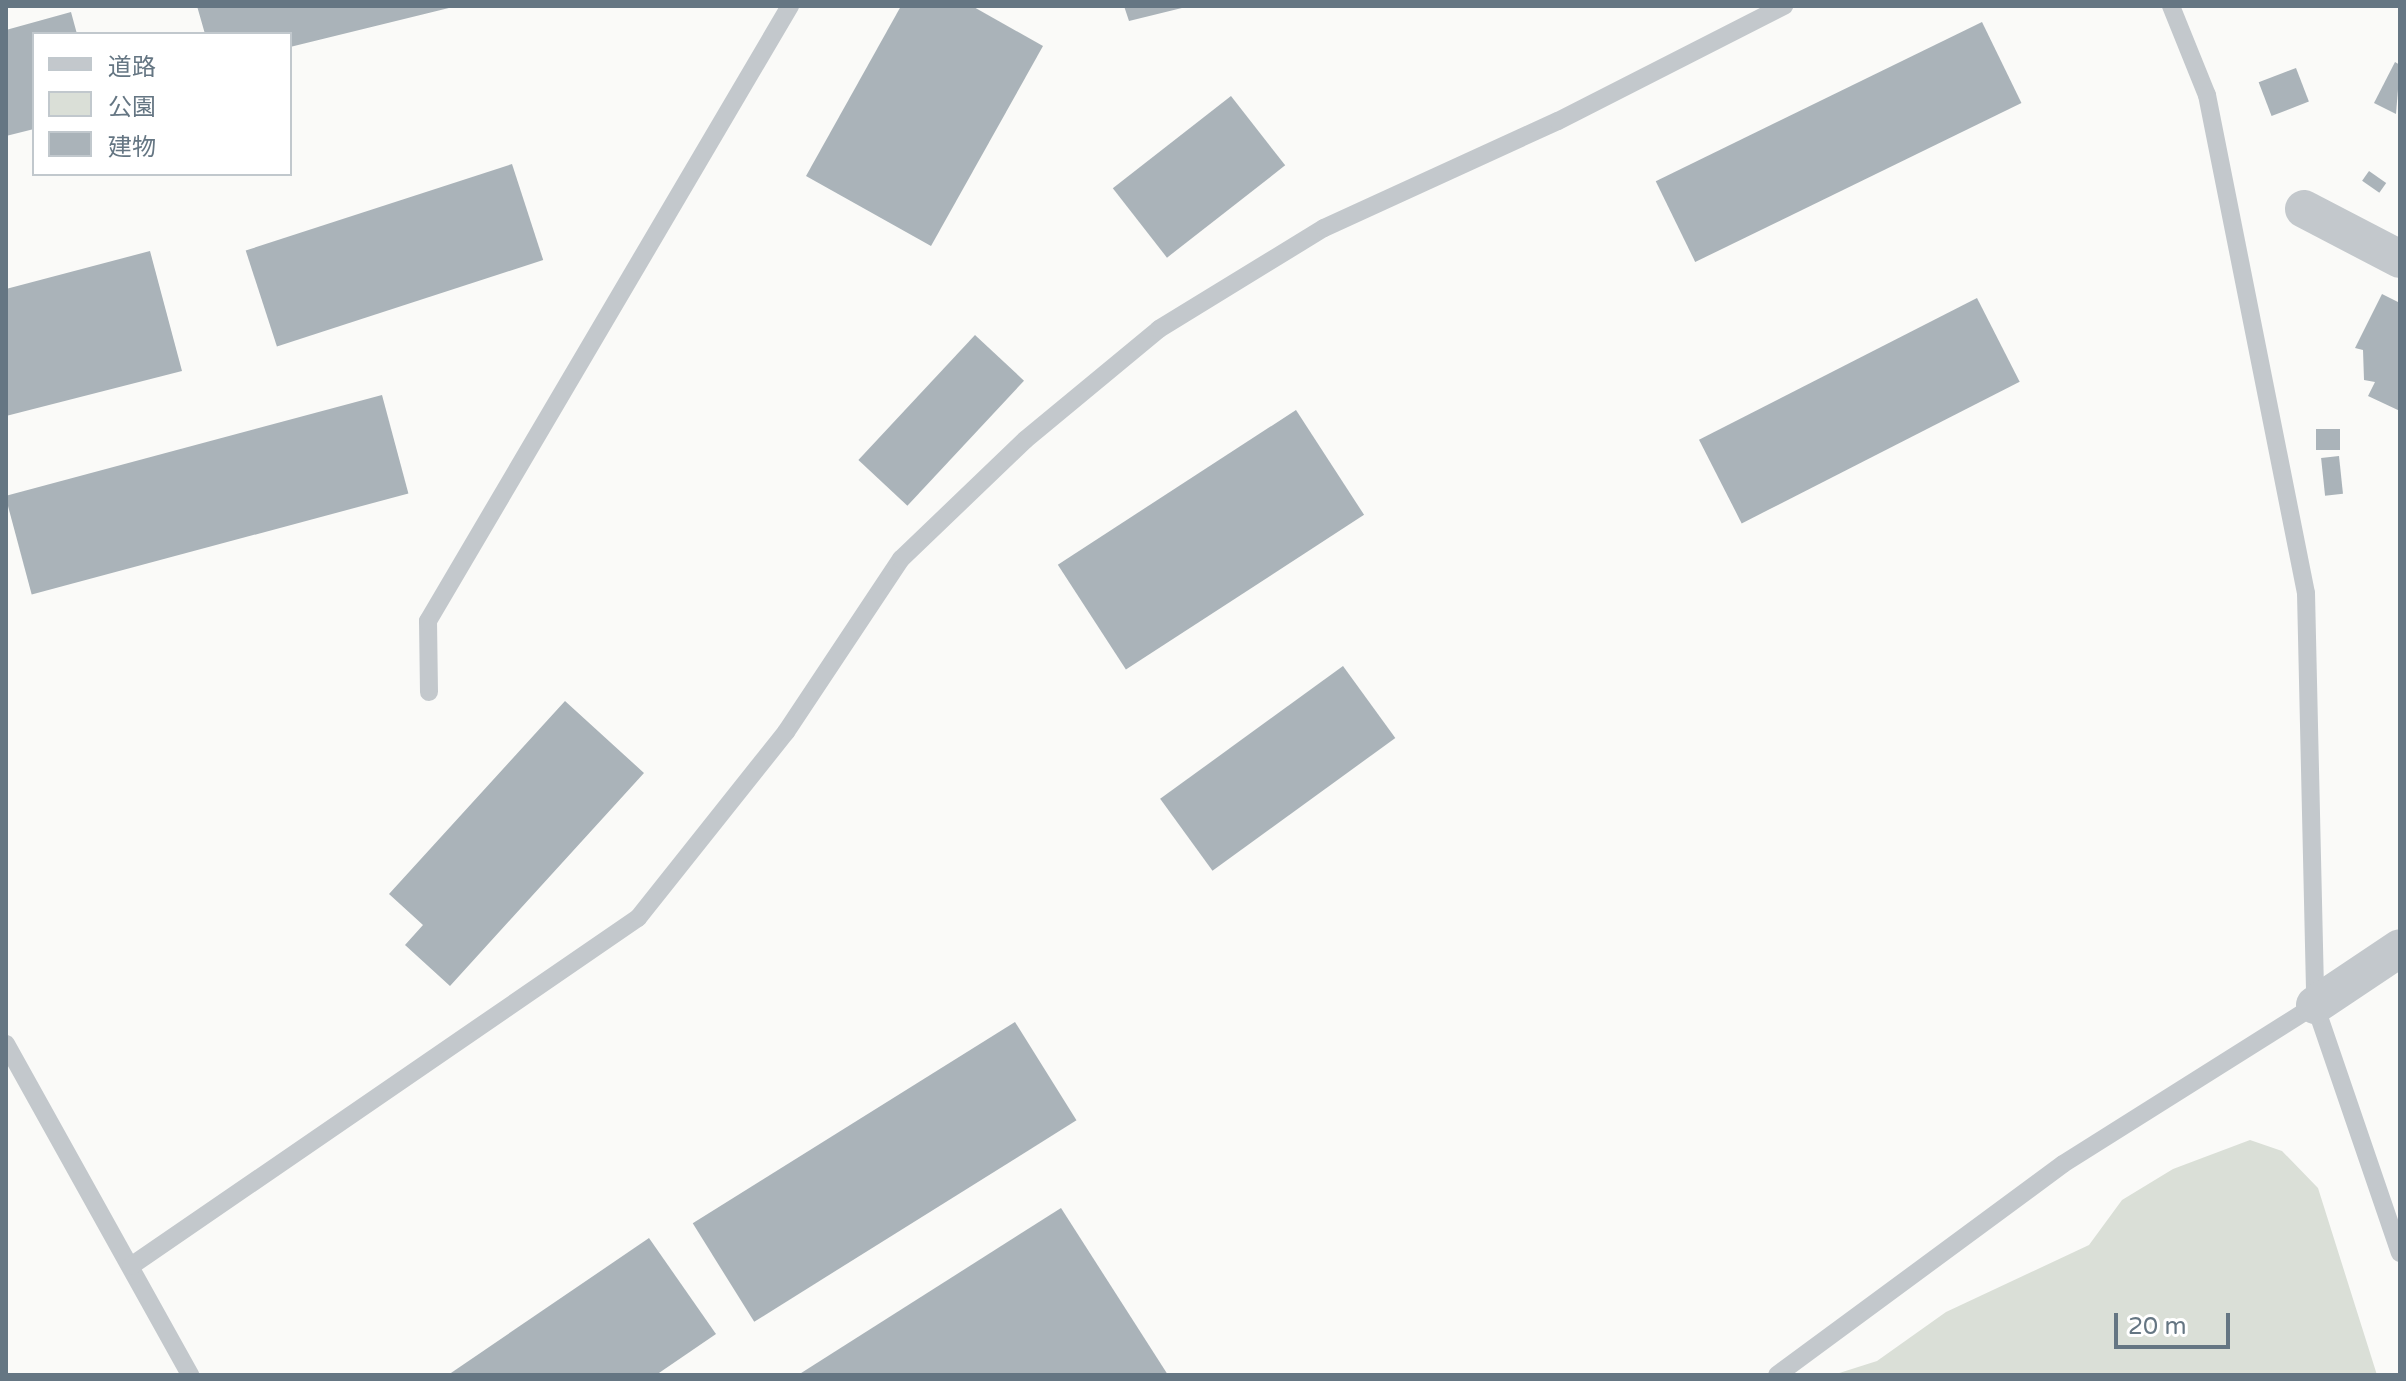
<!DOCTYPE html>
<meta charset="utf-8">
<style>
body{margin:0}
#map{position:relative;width:2406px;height:1381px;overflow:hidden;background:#fafaf8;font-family:"Varela Round","Noto Sans JP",sans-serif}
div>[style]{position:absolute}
.green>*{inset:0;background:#dadfd7}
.building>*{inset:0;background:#aab3b9;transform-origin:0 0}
.lane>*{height:18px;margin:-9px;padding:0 9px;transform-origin:9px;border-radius:9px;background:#c3c8cc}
.street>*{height:38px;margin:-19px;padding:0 19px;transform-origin:19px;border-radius:19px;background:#c3c8cc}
span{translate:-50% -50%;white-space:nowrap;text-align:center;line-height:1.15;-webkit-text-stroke:8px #fff;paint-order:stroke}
.frame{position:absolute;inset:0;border:8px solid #657683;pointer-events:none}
.legend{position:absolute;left:32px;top:32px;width:260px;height:144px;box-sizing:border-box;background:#fff;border:2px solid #c1c8cd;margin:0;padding:10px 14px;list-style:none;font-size:24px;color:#657683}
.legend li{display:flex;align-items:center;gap:16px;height:40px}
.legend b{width:40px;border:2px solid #c1c8cd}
.scale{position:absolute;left:2114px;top:1313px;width:116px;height:36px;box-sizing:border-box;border:4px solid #657683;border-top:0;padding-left:10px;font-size:24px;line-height:28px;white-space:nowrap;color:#657683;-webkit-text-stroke:6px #fff;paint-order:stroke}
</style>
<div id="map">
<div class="green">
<div style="clip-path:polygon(2250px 1140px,2282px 1151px,2318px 1188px,2377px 1375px,1833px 1375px,1877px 1361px,1946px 1312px,2089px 1245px,2122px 1200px,2173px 1169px)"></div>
</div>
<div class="building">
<div style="clip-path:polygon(197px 6px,453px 6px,453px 7px,290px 47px,290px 34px,205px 34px)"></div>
<div style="clip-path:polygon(901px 6px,972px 6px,1043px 46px,931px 246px,806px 176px)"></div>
<div style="clip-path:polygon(1124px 6px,1186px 6px,1186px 7px,1129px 21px)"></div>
<div style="clip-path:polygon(71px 12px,77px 34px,34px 34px,34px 129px,6px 136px,6px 30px)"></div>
<div style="left:1982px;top:22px;width:90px;height:363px;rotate:64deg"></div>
<div style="clip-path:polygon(2395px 62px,2400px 65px,2396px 114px,2374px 103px)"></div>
<div style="left:2296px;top:68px;width:36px;height:40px;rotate:69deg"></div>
<div style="left:1231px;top:96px;width:88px;height:150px;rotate:52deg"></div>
<div style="left:512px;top:164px;width:101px;height:280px;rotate:72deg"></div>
<div style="left:2369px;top:171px;width:21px;height:12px;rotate:35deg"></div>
<div style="clip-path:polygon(150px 251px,182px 371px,6px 416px,6px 289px)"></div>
<div style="clip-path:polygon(2382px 294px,2400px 303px,2400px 411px,2368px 396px,2375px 382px,2364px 380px,2363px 350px,2355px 348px)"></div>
<div style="left:1977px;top:298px;width:94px;height:312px;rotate:63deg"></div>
<div style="left:975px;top:335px;width:67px;height:171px;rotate:43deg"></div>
<div style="left:382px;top:395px;width:102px;height:390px;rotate:75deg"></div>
<div style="left:1296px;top:410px;width:125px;height:284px;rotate:57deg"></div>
<div style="left:2316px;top:429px;width:24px;height:21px"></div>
<div style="left:2339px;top:456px;width:38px;height:18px;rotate:84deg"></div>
<div style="left:1343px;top:666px;width:89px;height:226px;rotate:54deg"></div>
<div style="clip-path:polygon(565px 701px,644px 773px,450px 986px,405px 945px,423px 925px,389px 894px)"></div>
<div style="left:1015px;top:1022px;width:116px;height:380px;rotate:58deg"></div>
<div style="clip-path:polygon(1061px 1208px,1168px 1375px,798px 1375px)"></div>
<div style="clip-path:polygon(649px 1238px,716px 1334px,656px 1375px,448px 1375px)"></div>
</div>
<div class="lane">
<div style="left:2171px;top:6px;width:96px;rotate:68deg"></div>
<div style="left:2207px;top:95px;width:508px;rotate:78.76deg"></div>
<div style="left:2306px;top:593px;width:412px;rotate:88.7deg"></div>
<div style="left:2315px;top:1005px;width:262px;rotate:71.1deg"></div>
<div style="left:429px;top:692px;width:71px;rotate:-90.8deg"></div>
<div style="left:428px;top:621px;width:714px;rotate:-59.52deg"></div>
<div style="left:6px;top:1044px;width:379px;rotate:60.9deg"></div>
<div style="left:131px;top:1266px;width:615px;rotate:-34.47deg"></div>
<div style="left:638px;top:918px;width:238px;rotate:-51.5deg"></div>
<div style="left:786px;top:732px;width:208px;rotate:-56.4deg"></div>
<div style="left:901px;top:559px;width:172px;rotate:-43.8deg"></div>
<div style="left:1025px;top:440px;width:174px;rotate:-39.6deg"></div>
<div style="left:1159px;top:329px;width:193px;rotate:-31.5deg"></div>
<div style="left:1324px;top:228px;width:257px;rotate:-24.6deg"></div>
<div style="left:1558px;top:121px;width:254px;rotate:-27deg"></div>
<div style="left:1777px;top:1375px;width:355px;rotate:-36.4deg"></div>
<div style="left:2063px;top:1164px;width:298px;rotate:-32.2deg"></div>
</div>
<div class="street">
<div style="left:2304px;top:209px;width:108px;rotate:27.5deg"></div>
<div style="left:2315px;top:1005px;width:102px;rotate:-33.8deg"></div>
</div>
<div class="frame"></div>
<ul class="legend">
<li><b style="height:10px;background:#c3c8cc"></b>道路</li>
<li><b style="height:22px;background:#dadfd7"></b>公園</li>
<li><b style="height:22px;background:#aab3b9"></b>建物</li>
</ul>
<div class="scale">20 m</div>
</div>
